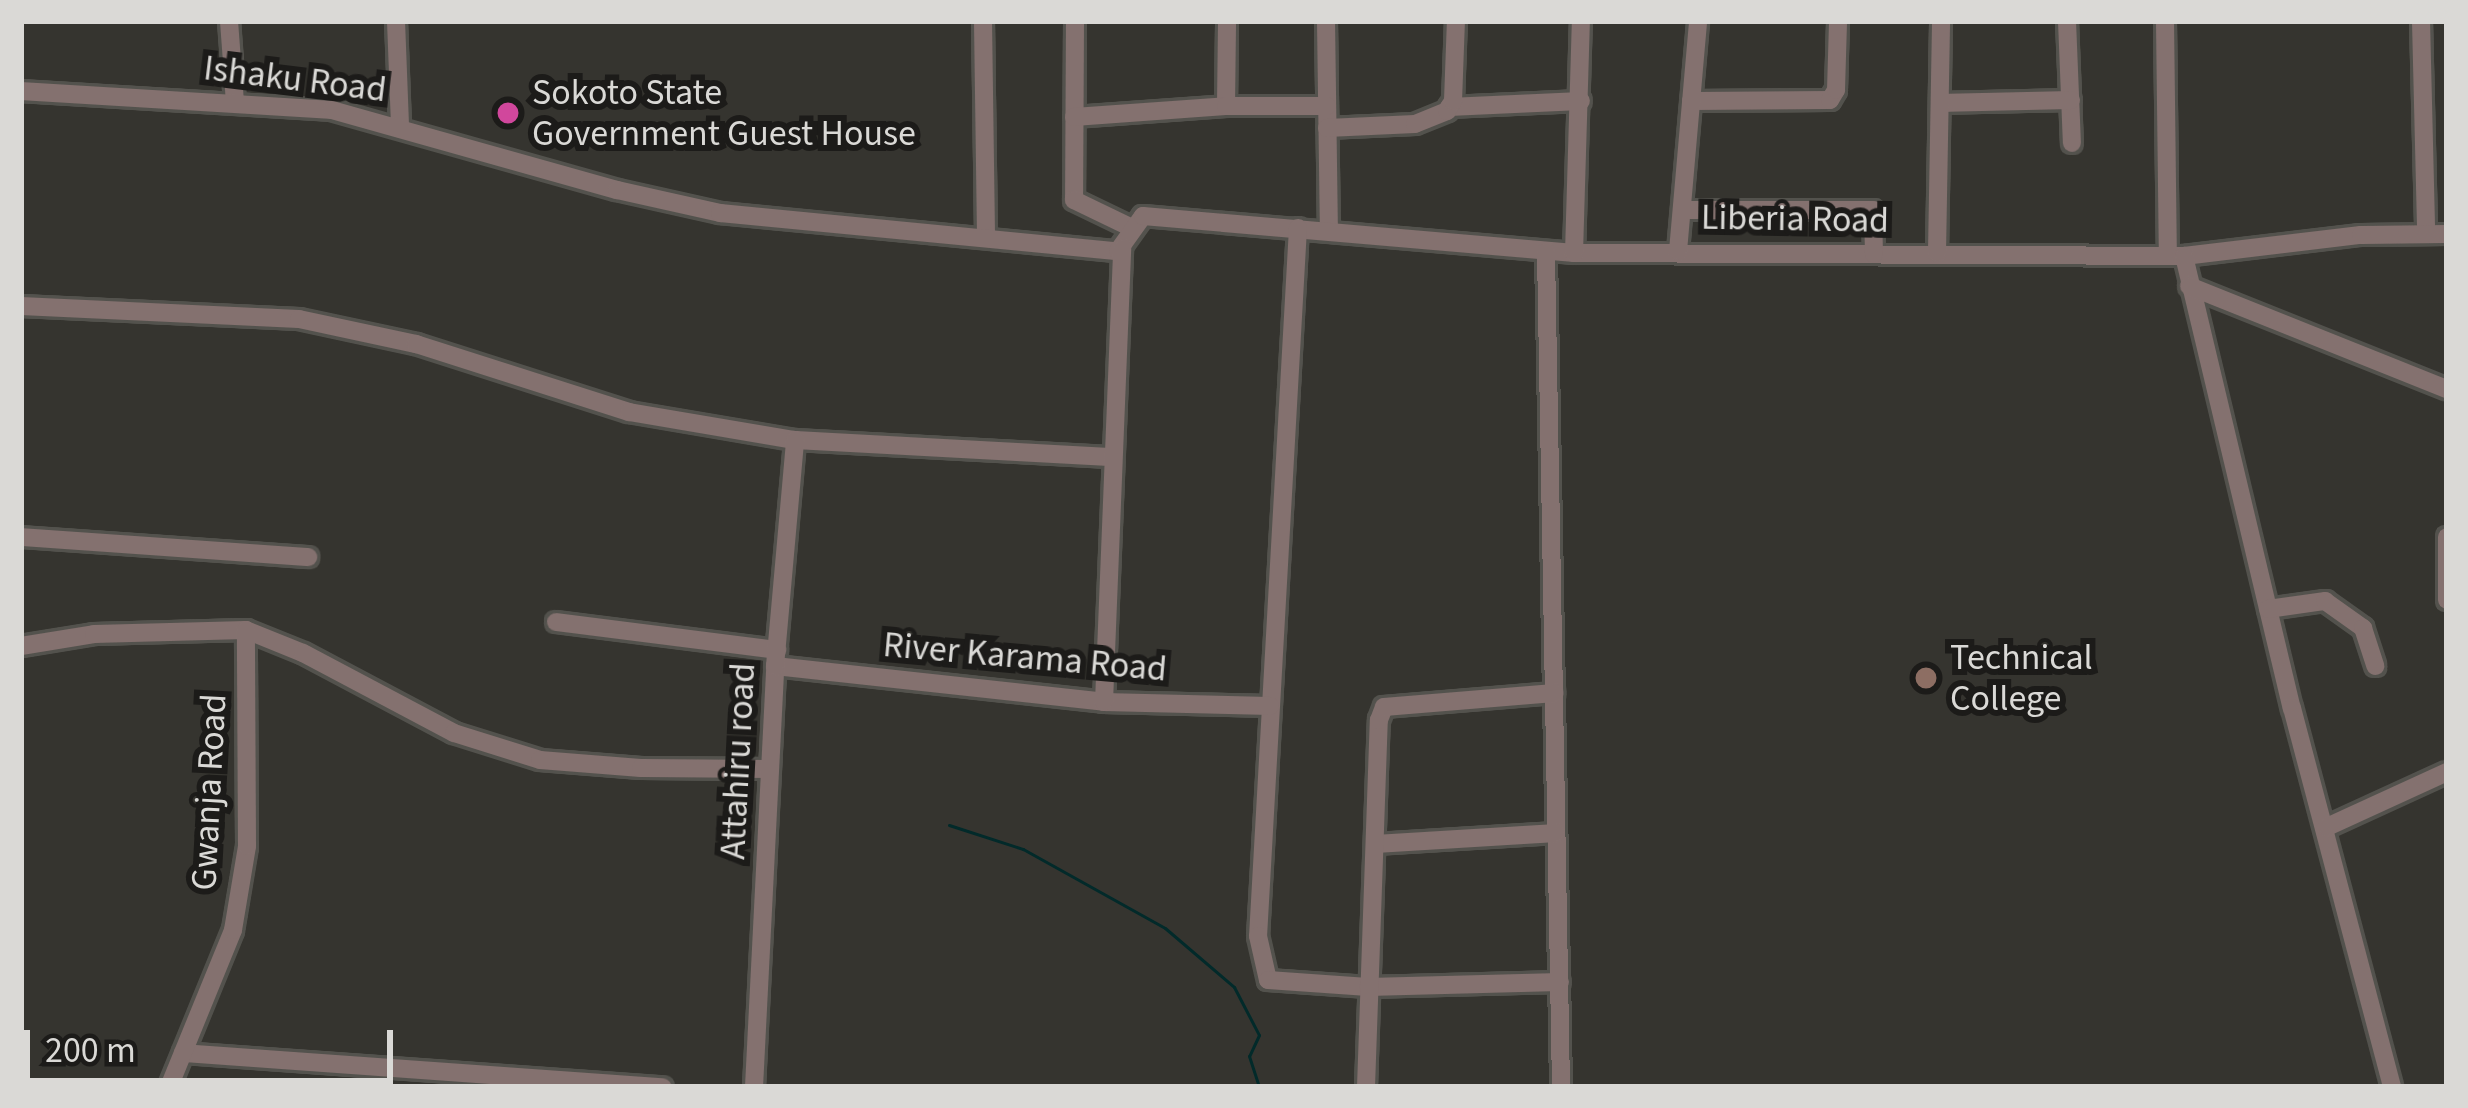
<!DOCTYPE html>
<style>
body{margin:0}
#map{position:relative;width:2468px;height:1108px;overflow:hidden;background:#35342f;font-family:"Source Sans 3",sans-serif}
div>[style]{position:absolute}
.stream>*{height:3px;margin:-1.5px;padding:0 1.5px;transform-origin:1.5px;border-radius:1.5px;background:#022a2a}
.roads{filter:drop-shadow(3px 0 #53524d) drop-shadow(-3px 0 #53524d) drop-shadow(0 3px #53524d) drop-shadow(0 -3px #53524d)}
.minor>*{height:18px;margin:-9px;padding:0 9px;transform-origin:9px;border-radius:9px;background:#84716f}
.dots>*{width:33px;height:33px;translate:-50% -50%;box-sizing:border-box;border:6px solid #1c1b19;border-radius:50%}
span{translate:-50% -50%;white-space:nowrap;text-align:center;line-height:1.15;-webkit-text-stroke:12px #1c1b19;paint-order:stroke}
.street-label{font-size:36px;color:#dad9d6}
.poi-label{font-size:36px;color:#dad9d6}
.left{translate:0 -50%;text-align:left}
.frame{position:absolute;inset:0;border:24px solid #dad9d6;pointer-events:none}
.scale{position:absolute;left:24px;top:1030px;width:369px;height:54px;box-sizing:border-box;border:6px solid #dad9d6;border-top:0;padding-left:15px;font-size:36px;line-height:42px;white-space:nowrap;color:#dad9d6;-webkit-text-stroke:9px #1c1b19;paint-order:stroke}
</style>
<div id="map">
<div class="stream">
<div style="left:949px;top:825px;width:78px;rotate:18deg"></div>
<div style="left:1023px;top:849px;width:162px;rotate:29.1deg"></div>
<div style="left:1165px;top:928px;width:91px;rotate:40.5deg"></div>
<div style="left:1234px;top:987px;width:54px;rotate:62.5deg"></div>
<div style="left:1259px;top:1035px;width:23px;rotate:115deg"></div>
<div style="left:1249px;top:1056px;width:33px;rotate:72deg"></div>
</div>
<div class="roads">
<div class="minor">
<div style="left:229px;top:21px;width:81px;rotate:85.8deg"></div>
<div style="left:396px;top:21px;width:105px;rotate:87.8deg"></div>
<div style="left:983px;top:21px;width:217px;rotate:89.2deg"></div>
<div style="left:1075px;top:21px;width:179px;rotate:90.3deg"></div>
<div style="left:1074px;top:200px;width:62px;rotate:25.7deg"></div>
<div style="left:1326px;top:21px;width:210px;rotate:89.2deg"></div>
<div style="left:2067px;top:21px;width:122px;rotate:87.7deg"></div>
<div style="left:2165px;top:21px;width:234px;rotate:89.3deg"></div>
<div style="left:2421px;top:21px;width:212px;rotate:88.6deg"></div>
<div style="left:21px;top:91px;width:312px;rotate:3.5deg"></div>
<div style="left:332px;top:110px;width:296px;rotate:15.7deg"></div>
<div style="left:617px;top:190px;width:106px;rotate:12.6deg"></div>
<div style="left:720px;top:213px;width:400px;rotate:5.5deg"></div>
<div style="left:1118px;top:251px;width:43px;rotate:-54.5deg"></div>
<div style="left:1143px;top:216px;width:433px;rotate:4.9deg"></div>
<div style="left:1574px;top:253px;width:610px;rotate:0.28deg"></div>
<div style="left:2184px;top:256px;width:178px;rotate:-6.8deg"></div>
<div style="left:2361px;top:235px;width:86px;rotate:-0.7deg"></div>
<div style="left:1691px;top:101px;width:139px;rotate:-0.4deg"></div>
<div style="left:1830px;top:100px;width:12px;rotate:-59deg"></div>
<div style="left:1836px;top:90px;width:69px;rotate:-88.3deg"></div>
<div style="left:1940px;top:103px;width:131px;rotate:-1.3deg"></div>
<div style="left:1226px;top:106px;width:85px;rotate:-89.3deg"></div>
<div style="left:1449px;top:107px;width:132px;rotate:-2.6deg"></div>
<div style="left:1074px;top:117px;width:152px;rotate:-4.1deg"></div>
<div style="left:1226px;top:106px;width:101px"></div>
<div style="left:1327px;top:128px;width:88px;rotate:-2.6deg"></div>
<div style="left:1415px;top:124px;width:35px;rotate:-22deg"></div>
<div style="left:1447px;top:111px;width:12px;rotate:-59deg"></div>
<div style="left:1453px;top:101px;width:80px;rotate:-87.9deg"></div>
<div style="left:1682px;top:210px;width:191px"></div>
<div style="left:1873px;top:210px;width:44px;rotate:88.7deg"></div>
<div style="left:1298px;top:228px;width:709px;rotate:93.23deg"></div>
<div style="left:1258px;top:936px;width:45px;rotate:77.2deg"></div>
<div style="left:1268px;top:980px;width:100px;rotate:4deg"></div>
<div style="left:1368px;top:987px;width:192px;rotate:-1.5deg"></div>
<div style="left:1678px;top:251px;width:231px;rotate:-85deg"></div>
<div style="left:1546px;top:252px;width:834px;rotate:88.97deg"></div>
<div style="left:1574px;top:253px;width:232px;rotate:-88.3deg"></div>
<div style="left:1937px;top:253px;width:232px;rotate:-89deg"></div>
<div style="left:2184px;top:256px;width:465px;rotate:76.6deg"></div>
<div style="left:2292px;top:708px;width:392px;rotate:75.2deg"></div>
<div style="left:2189px;top:286px;width:278px;rotate:21.8deg"></div>
<div style="left:21px;top:306px;width:278px;rotate:2.7deg"></div>
<div style="left:299px;top:319px;width:120px;rotate:12.1deg"></div>
<div style="left:416px;top:344px;width:224px;rotate:17.7deg"></div>
<div style="left:629px;top:412px;width:168px;rotate:9.6deg"></div>
<div style="left:795px;top:440px;width:315px;rotate:3.1deg"></div>
<div style="left:21px;top:537px;width:288px;rotate:4deg"></div>
<div style="left:2447px;top:537px;width:63px;rotate:90deg"></div>
<div style="left:2268px;top:609px;width:58px;rotate:-8deg"></div>
<div style="left:2325px;top:601px;width:47px;rotate:35.4deg"></div>
<div style="left:2363px;top:628px;width:40px;rotate:72deg"></div>
<div style="left:556px;top:622px;width:223px;rotate:7.2deg"></div>
<div style="left:21px;top:646px;width:74px;rotate:-9.3deg"></div>
<div style="left:94px;top:634px;width:152px;rotate:-1.5deg"></div>
<div style="left:246px;top:630px;width:61px;rotate:22deg"></div>
<div style="left:303px;top:653px;width:171px;rotate:27.9deg"></div>
<div style="left:454px;top:733px;width:90px;rotate:17.4deg"></div>
<div style="left:540px;top:760px;width:101px;rotate:4.5deg"></div>
<div style="left:641px;top:768px;width:129px;rotate:0.4deg"></div>
<div style="left:775px;top:666px;width:331px;rotate:6.2deg"></div>
<div style="left:1104px;top:702px;width:166px;rotate:1.4deg"></div>
<div style="left:1104px;top:702px;width:454px;rotate:-87.7deg"></div>
<div style="left:2327px;top:827px;width:132px;rotate:-24.6deg"></div>
<div style="left:1376px;top:844px;width:180px;rotate:-3.5deg"></div>
<div style="left:183px;top:1053px;width:481px;rotate:4.1deg"></div>
<div style="left:169px;top:1087px;width:170px;rotate:-67.8deg"></div>
<div style="left:233px;top:930px;width:85px;rotate:-80.5deg"></div>
<div style="left:247px;top:846px;width:216px;rotate:-90.3deg"></div>
<div style="left:754px;top:1087px;width:422px;rotate:-87.1deg"></div>
<div style="left:775px;top:666px;width:227px;rotate:-84.9deg"></div>
<div style="left:1366px;top:1087px;width:367px;rotate:-88deg"></div>
<div style="left:1379px;top:720px;width:14px;rotate:-69deg"></div>
<div style="left:1384px;top:707px;width:171px;rotate:-4.7deg"></div>
</div>
</div>
<div class="dots">
<div style="left:508px;top:113px;background:#d1479c"></div>
<div style="left:1926px;top:678px;background:#8d6e63"></div>
</div>
<div class="street-label">
<span style="left:295px;top:79px;rotate:7deg">Ishaku Road</span>
<span style="left:1795px;top:219px;rotate:1deg">Liberia Road</span>
<span style="left:1025px;top:657px;rotate:5deg">River Karama Road</span>
<span style="left:738px;top:761px;rotate:-87deg">Attahiru road</span>
<span style="left:209px;top:792px;rotate:-87deg">Gwanja Road</span>
</div>
<div class="poi-label">
<span class="left" style="left:532px;top:113px">Sokoto State<br>Government Guest House</span>
<span class="left" style="left:1950px;top:678px">Technical<br>College</span>
</div>
<div class="frame"></div>
<div class="scale">200 m</div>
</div>
